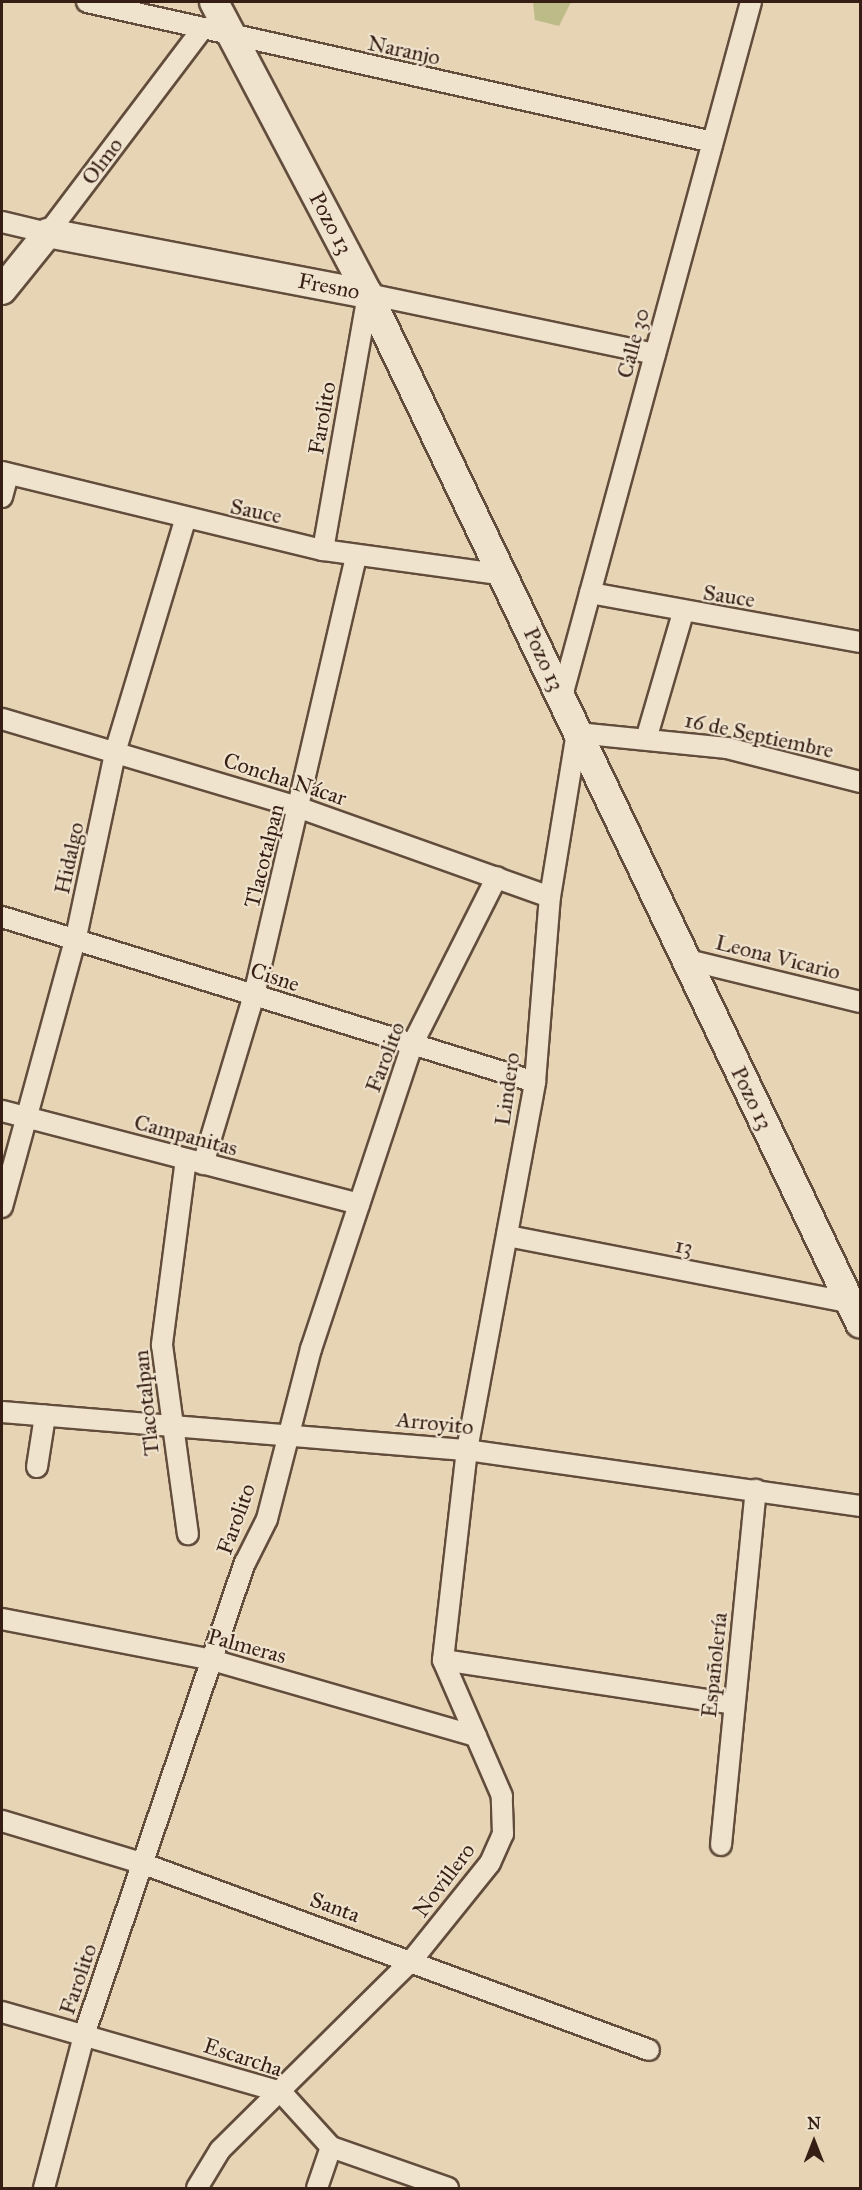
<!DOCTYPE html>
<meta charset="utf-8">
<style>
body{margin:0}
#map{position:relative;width:862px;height:2190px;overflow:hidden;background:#e6d4b4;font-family:"IM FELL Great Primer",serif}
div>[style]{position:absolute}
.green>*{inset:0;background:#bdbb87}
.roads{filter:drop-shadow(2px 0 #624c3c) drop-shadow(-2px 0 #624c3c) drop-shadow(0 2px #624c3c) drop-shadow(0 -2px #624c3c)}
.minor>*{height:20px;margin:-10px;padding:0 10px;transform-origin:10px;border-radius:10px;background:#efe3ce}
.secondary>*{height:28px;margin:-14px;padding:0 14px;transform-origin:14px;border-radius:14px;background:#efe3ce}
span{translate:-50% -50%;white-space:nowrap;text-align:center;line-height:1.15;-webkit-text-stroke:4.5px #efe3ce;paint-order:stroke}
.street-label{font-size:22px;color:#361e14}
.frame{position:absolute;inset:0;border:3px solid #361e14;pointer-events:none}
.north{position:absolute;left:784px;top:2112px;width:60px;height:60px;-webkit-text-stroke:4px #efe3ce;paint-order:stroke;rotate:0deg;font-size:16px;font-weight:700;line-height:24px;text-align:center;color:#361e14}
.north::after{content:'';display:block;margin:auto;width:21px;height:27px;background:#361e14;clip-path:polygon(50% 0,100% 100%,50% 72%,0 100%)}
</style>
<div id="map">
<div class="green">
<div style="clip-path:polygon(533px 2px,571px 2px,559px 26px,535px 20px)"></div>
</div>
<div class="roads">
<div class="minor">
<div style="left:87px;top:2px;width:641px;rotate:12.61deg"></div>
<div style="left:2px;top:222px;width:47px;rotate:13.4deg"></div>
<div style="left:48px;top:233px;width:253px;rotate:-52.9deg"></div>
<div style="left:2px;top:472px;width:330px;rotate:13.7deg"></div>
<div style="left:323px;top:550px;width:184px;rotate:7.8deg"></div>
<div style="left:2px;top:497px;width:24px;rotate:-75deg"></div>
<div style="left:323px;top:550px;width:260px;rotate:-80deg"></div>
<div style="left:368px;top:294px;width:293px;rotate:11.8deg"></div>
<div style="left:590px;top:593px;width:274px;rotate:10.3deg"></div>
<div style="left:562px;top:696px;width:719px;rotate:-74.77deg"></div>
<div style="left:2px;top:719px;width:311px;rotate:16.6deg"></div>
<div style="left:300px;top:808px;width:265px;rotate:19.6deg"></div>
<div style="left:647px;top:736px;width:128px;rotate:-73.7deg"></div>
<div style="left:2px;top:917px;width:558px;rotate:17.2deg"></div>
<div style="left:684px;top:959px;width:181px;rotate:13.7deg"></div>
<div style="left:2px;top:1111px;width:369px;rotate:14.6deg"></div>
<div style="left:186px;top:1159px;width:188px;rotate:97.4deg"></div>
<div style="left:162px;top:1345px;width:191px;rotate:82.2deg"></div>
<div style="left:203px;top:1164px;width:177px;rotate:-73.2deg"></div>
<div style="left:254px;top:995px;width:451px;rotate:-76.9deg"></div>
<div style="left:2px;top:1207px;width:280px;rotate:-74.7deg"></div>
<div style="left:76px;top:937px;width:192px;rotate:-78deg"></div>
<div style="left:116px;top:749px;width:239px;rotate:-73.2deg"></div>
<div style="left:508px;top:1236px;width:350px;rotate:11deg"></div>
<div style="left:2px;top:1412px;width:467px;rotate:4.7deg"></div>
<div style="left:467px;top:1450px;width:397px;rotate:8.1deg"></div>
<div style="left:37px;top:1467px;width:52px;rotate:-81.1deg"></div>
<div style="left:2px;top:1619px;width:214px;rotate:11deg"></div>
<div style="left:212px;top:1660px;width:275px;rotate:16.1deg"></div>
<div style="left:443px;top:1660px;width:294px;rotate:8.6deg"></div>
<div style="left:2px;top:1821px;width:148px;rotate:16.8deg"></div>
<div style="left:144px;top:1864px;width:538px;rotate:20.22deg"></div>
<div style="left:721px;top:1845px;width:357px;rotate:-84.4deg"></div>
<div style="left:2px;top:2012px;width:290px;rotate:16deg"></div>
<div style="left:281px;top:2092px;width:74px;rotate:47.7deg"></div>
<div style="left:331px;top:2147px;width:124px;rotate:19.3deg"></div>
<div style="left:44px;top:2188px;width:158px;rotate:-75.3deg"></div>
<div style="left:84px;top:2035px;width:499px;rotate:-71.2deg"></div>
<div style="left:245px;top:1563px;width:49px;rotate:-63.4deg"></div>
<div style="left:267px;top:1519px;width:176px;rotate:-75.5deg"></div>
<div style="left:311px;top:1349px;width:320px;rotate:-71.6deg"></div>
<div style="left:412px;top:1045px;width:188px;rotate:-63.2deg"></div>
<div style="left:197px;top:2188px;width:44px;rotate:-58.8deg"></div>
<div style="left:220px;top:2150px;width:270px;rotate:-44.7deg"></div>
<div style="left:412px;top:1960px;width:124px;rotate:-51.2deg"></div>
<div style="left:490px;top:1863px;width:32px;rotate:-66deg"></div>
<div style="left:503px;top:1834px;width:38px;rotate:-92deg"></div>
<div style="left:502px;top:1796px;width:148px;rotate:-113.5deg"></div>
<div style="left:443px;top:1660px;width:211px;rotate:-83.5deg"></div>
<div style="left:467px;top:1450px;width:374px;rotate:-79.5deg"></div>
<div style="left:535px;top:1082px;width:186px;rotate:-85.4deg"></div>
<div style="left:550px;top:897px;width:166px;rotate:-80.7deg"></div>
<div style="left:577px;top:733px;width:151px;rotate:5.7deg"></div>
<div style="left:727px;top:748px;width:137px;rotate:14.3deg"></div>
<div style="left:317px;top:2188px;width:43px;rotate:-71.1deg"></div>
</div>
<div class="secondary">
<div style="left:214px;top:2px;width:330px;rotate:62.2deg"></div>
<div style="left:368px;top:294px;width:1141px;rotate:64.45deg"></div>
<div style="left:2px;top:290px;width:73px;rotate:-51.1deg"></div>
<div style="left:48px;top:233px;width:326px;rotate:10.8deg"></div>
</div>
</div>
<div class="street-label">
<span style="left:404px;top:50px;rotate:12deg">Naranjo</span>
<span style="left:102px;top:161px;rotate:-53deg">Olmo</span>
<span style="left:331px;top:223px;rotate:62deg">Pozo 13</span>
<span style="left:329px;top:286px;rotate:11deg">Fresno</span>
<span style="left:633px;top:343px;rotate:-75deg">Calle 30</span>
<span style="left:322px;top:418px;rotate:-80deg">Farolito</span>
<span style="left:256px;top:511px;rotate:12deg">Sauce</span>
<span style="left:729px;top:596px;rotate:9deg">Sauce</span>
<span style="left:544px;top:659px;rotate:65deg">Pozo 13</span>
<span style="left:759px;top:735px;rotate:12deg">16 de Septiembre</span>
<span style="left:285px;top:779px;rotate:18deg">Concha Nácar</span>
<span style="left:264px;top:856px;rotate:-76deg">Tlacotalpan</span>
<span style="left:69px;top:858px;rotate:-78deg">Hidalgo</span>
<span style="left:778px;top:957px;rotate:14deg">Leona Vicario</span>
<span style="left:275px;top:977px;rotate:18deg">Cisne</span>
<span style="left:385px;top:1057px;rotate:-69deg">Farolito</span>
<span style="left:507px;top:1089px;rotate:-82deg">Lindero</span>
<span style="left:752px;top:1098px;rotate:64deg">Pozo 13</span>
<span style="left:186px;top:1135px;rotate:15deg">Campanitas</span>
<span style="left:684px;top:1246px;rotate:11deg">13</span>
<span style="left:146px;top:1403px;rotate:-96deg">Tlacotalpan</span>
<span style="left:435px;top:1423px;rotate:6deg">Arroyito</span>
<span style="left:236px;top:1519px;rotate:-70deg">Farolito</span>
<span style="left:247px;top:1646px;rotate:15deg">Palmeras</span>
<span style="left:714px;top:1665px;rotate:-84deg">Españolería</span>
<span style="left:444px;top:1880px;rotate:-53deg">Novillero</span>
<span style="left:335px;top:1907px;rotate:20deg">Santa</span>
<span style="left:78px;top:1979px;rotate:-71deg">Farolito</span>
<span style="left:243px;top:2057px;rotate:18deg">Escarcha</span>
</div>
<div class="frame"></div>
<div class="north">N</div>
</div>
